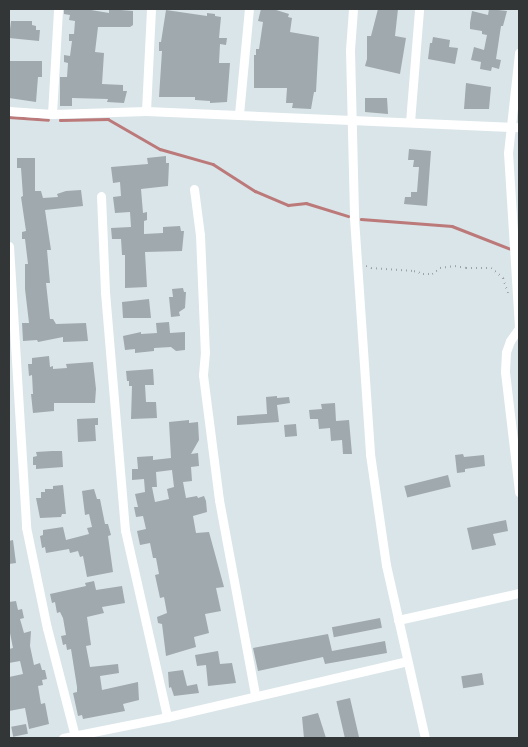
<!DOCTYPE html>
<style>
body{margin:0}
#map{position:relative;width:528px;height:747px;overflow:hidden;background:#dae5e9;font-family:"Exo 2",sans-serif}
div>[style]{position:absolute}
.stream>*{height:2.5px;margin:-1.25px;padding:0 1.25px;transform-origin:1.25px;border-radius:1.25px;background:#bc7979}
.building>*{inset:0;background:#a0a9ad;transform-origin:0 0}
.path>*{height:2px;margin-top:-1px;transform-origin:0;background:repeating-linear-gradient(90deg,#9ba3a6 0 1px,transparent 0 5px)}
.street>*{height:9px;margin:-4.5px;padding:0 4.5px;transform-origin:4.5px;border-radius:4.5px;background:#fff}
span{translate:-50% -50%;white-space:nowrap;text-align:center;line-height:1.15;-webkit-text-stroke:4px #fff;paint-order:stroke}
.frame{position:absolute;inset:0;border:10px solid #323637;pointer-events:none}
</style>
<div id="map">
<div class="stream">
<div style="left:9px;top:117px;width:39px;rotate:4deg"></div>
<div style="left:60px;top:120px;width:48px;rotate:-1.2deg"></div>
<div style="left:108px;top:119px;width:60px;rotate:30deg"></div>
<div style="left:160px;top:149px;width:55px;rotate:15.8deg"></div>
<div style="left:213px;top:164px;width:50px;rotate:32.7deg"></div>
<div style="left:255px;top:191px;width:36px;rotate:23deg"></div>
<div style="left:288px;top:205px;width:18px;rotate:-6deg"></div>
<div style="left:306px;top:203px;width:44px;rotate:17.2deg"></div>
<div style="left:361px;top:219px;width:91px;rotate:4.4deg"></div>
<div style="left:452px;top:226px;width:63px;rotate:21.3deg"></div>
</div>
<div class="building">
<div style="clip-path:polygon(64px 9px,85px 9px,109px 13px,109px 9px,133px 11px,133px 25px,130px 27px,98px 27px,95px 52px,104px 53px,102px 84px,123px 85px,123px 91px,127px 91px,124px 103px,107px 102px,108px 99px,72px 98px,72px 106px,60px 106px,60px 77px,67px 77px,68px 63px,64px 62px,64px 55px,70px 56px,72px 41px,69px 41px,69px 34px,74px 34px,75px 21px,69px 20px,70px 15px,64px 14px)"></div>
<div style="clip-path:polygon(261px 9px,273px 9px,289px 14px,288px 17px,292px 18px,290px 32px,319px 37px,316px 92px,314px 92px,311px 109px,292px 108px,293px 103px,286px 103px,287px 88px,254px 88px,254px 55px,256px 55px,256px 49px,259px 49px,263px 22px,258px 21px)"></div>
<div style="clip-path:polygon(378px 9px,398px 9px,395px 36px,406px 38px,400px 74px,365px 66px,367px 59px,367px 36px,371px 36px)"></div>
<div style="clip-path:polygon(489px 9px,507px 11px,503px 26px,501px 26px,498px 46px,496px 59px,501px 60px,499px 69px,492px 67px,491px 71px,480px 69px,481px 62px,471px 60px,474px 47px,484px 50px,487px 35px,482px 34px,482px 31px,470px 29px,470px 23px,472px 11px,488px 15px)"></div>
<div style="clip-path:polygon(166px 10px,207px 16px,207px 13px,215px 14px,215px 16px,221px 17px,219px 38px,227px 38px,226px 45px,220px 44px,219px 63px,230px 63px,227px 102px,210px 103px,210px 101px,195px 100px,195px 97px,159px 97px,162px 51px,159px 51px,159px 42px,161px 42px)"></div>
<div style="clip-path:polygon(11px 21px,32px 21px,32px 25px,36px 26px,36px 30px,40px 30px,39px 41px,9px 38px)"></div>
<div style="clip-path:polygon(433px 37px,450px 40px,449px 47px,458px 48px,455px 64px,428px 59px,430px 43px,432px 43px)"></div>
<div style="clip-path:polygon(9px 61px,42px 61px,42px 77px,38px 77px,36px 102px,9px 98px)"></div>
<div style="clip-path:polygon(466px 83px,491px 87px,489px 109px,464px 109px)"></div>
<div style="clip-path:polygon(365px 98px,387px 98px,388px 114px,365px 112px)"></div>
<div style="clip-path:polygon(409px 149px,431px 151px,427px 206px,404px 204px,405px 197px,411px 197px,411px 192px,417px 192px,419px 167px,413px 167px,414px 160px,408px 160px)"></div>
<div style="clip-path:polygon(166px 156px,166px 163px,169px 163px,168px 186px,141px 189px,143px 213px,147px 212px,147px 220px,144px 221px,144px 234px,163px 233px,163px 227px,180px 226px,181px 231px,184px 231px,182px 251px,145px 252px,147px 287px,125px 288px,125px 255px,122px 255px,121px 239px,112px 239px,111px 228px,131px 227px,130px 212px,115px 213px,113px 197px,121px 196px,120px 182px,113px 183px,111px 167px,148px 164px,147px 158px)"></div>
<div style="clip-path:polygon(17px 158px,35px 158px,35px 191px,41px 191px,43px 198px,58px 197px,57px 194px,66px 191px,81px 190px,83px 206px,45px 210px,51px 250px,47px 250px,50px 283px,46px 283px,50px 319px,53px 319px,56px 324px,86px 323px,88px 341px,63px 342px,63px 337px,38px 342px,37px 340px,23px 341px,22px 323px,29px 323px,25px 289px,25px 264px,28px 264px,25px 239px,22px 239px,22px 232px,26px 231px,21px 197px,23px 196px,21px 168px,17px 168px)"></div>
<div style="clip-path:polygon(183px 288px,184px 292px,186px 292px,185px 308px,179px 312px,180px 316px,171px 317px,169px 297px,173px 297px,172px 289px)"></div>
<div style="clip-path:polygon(149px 299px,151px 318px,123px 318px,122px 302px)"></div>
<div style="clip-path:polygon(169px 322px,170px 333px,185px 332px,185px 350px,176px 351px,171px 347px,154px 348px,154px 351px,135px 353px,135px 349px,125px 350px,123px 336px,141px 332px,141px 334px,157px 333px,156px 323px)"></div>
<div style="clip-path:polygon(49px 356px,50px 367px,53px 366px,53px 369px,67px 368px,66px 364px,93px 362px,96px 389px,95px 403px,54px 403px,54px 411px,33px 413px,31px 394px,33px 394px,32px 375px,29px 376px,28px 364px,32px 364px,32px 358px)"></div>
<div style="clip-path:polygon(153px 369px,154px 385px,145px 385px,146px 402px,156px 402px,157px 418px,131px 419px,132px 386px,129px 386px,129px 381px,127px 381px,126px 371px)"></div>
<div style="clip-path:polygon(277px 396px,277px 398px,289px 397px,290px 403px,277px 405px,279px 422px,237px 425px,237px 416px,267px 414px,266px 397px)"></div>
<div style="clip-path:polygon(335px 403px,336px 421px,349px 420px,352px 454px,343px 454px,342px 440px,331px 441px,330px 428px,319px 429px,318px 419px,310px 419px,309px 410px,322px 409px,321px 404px)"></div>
<div style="clip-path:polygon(98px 418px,98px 425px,95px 425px,96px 441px,78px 442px,77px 419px)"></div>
<div style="clip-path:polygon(evenodd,189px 420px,189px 423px,198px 422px,199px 440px,191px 454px,198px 453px,199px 466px,191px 467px,192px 481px,183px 482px,186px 498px,197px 496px,198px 498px,204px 496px,206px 501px,207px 512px,193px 516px,196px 533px,209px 532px,224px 587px,216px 588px,221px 611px,205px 614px,209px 633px,194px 637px,196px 647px,166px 656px,162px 624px,158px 623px,157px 617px,167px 613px,164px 597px,160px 598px,155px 575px,159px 574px,156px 558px,153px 558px,150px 543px,140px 545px,137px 531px,146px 529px,143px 516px,136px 517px,134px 507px,138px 507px,135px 494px,145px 492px,144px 479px,132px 480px,132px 469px,138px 469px,137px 457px,153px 456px,153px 460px,171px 458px,169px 422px,189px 420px,172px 470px,174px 487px,167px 489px,169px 499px,155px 502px,152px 487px,157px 487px,156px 472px,172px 470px)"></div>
<div style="left:296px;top:424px;width:12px;height:12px;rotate:85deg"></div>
<div style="clip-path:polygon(52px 451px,62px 451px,63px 467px,36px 469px,36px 465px,33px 465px,33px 457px,37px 456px,36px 452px)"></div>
<div style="clip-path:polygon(463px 454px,464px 457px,484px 455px,485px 466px,465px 469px,465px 472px,457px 473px,455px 455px)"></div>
<div style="left:448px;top:475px;width:12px;height:45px;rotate:76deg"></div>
<div style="clip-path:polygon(63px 485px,66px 514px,62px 514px,61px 517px,40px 518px,36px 498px,41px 498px,41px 492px,45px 492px,45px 489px,53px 489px,53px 486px)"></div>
<div style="clip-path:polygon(94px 489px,97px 499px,100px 499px,105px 524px,108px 524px,111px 535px,108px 536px,113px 572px,87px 577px,83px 556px,80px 557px,78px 551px,70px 553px,69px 549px,46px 553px,45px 547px,42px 548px,40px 536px,43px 535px,43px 530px,63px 527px,66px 540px,89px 534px,87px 528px,92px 527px,89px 514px,85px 515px,82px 491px)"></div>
<div style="clip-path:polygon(506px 520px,508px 531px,493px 534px,496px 545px,472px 550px,467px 528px)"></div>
<div style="clip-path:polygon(13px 540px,16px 563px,9px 564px,9px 541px)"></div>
<div style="clip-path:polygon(94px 581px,96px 590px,122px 586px,125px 603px,102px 607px,104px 613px,87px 617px,91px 645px,86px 646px,90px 667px,118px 664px,119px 673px,100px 676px,102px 690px,138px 682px,139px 700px,123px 704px,125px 711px,83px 719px,82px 715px,78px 716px,73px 693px,77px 692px,77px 687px,71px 649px,67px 650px,66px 644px,63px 645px,61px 636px,66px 635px,63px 618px,60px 612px,57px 613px,55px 602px,52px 603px,50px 594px,86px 586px,85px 583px)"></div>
<div style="clip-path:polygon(16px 601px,18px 610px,22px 609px,24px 618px,20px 619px,24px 633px,31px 631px,30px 646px,34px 665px,40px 663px,42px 670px,45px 670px,47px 679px,42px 680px,43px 685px,38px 686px,41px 704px,45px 703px,49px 724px,29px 729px,25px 708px,9px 711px,9px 677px,23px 674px,20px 661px,9px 663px,9px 649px,13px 648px,9px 628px,9px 602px)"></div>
<div style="left:380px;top:618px;width:10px;height:49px;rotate:79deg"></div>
<div style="clip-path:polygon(328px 634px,332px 651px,385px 641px,387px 653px,325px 664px,323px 657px,258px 671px,253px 648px)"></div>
<div style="clip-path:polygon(218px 651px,220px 664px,232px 663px,236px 683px,208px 686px,206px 665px,197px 666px,195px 655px)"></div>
<div style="clip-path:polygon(183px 670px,187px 686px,197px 684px,199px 693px,174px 696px,171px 687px,169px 688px,168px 672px)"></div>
<div style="left:482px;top:673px;width:12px;height:21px;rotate:81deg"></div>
<div style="left:350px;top:698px;width:41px;height:14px;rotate:77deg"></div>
<div style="clip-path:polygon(318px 713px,326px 738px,304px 738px,302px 717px)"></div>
<div style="left:26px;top:724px;width:10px;height:15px;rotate:79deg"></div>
</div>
<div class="path">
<div style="left:366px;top:266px;width:5px;rotate:22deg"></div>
<div style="left:371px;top:268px;width:43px;rotate:4deg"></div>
<div style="left:414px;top:271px;width:9px;rotate:18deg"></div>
<div style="left:423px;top:274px;width:9px"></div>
<div style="left:432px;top:274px;width:10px;rotate:-37deg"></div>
<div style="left:440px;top:268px;width:15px;rotate:-8deg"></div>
<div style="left:455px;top:266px;width:11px;rotate:10deg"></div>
<div style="left:466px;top:268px;width:25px"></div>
<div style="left:491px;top:268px;width:16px;rotate:40deg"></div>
<div style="left:503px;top:278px;width:16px;rotate:72deg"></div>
</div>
<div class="street">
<div style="left:353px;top:9px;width:41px;rotate:94.2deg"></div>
<div style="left:350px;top:50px;width:168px;rotate:88.6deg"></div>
<div style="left:354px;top:218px;width:237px;rotate:86.1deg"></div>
<div style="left:370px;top:454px;width:112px;rotate:81.8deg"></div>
<div style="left:386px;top:565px;width:177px;rotate:77.3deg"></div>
<div style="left:9px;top:111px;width:43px;rotate:4deg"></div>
<div style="left:52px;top:114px;width:94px;rotate:-1.8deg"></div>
<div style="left:146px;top:111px;width:373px;rotate:2.5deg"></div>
<div style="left:146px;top:111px;width:102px;rotate:-87.2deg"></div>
<div style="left:52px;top:114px;width:105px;rotate:-86.7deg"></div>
<div style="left:239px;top:114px;width:105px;rotate:-84.6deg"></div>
<div style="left:410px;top:122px;width:113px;rotate:-85.4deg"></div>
<div style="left:194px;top:189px;width:46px;rotate:82.6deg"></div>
<div style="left:200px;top:235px;width:117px;rotate:87.6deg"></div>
<div style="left:205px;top:352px;width:23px;rotate:95deg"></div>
<div style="left:203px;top:375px;width:126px;rotate:82.7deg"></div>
<div style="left:219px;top:500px;width:198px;rotate:79.5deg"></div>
<div style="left:101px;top:196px;width:96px;rotate:87.6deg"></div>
<div style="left:105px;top:292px;width:239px;rotate:85.2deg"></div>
<div style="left:125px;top:530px;width:192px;rotate:77.3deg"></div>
<div style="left:9px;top:246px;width:282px;rotate:86.5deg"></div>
<div style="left:26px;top:527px;width:103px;rotate:78.3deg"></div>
<div style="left:47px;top:628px;width:112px;rotate:75.5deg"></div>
<div style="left:519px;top:327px;width:174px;rotate:-93.6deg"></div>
<div style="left:508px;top:153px;width:101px;rotate:-83.7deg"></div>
<div style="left:519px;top:328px;width:16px;rotate:125deg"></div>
<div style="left:510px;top:341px;width:12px;rotate:110deg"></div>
<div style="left:506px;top:352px;width:20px;rotate:93deg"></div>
<div style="left:505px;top:372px;width:121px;rotate:83.3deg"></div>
<div style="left:398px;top:620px;width:124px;rotate:-12.6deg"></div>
<div style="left:63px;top:738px;width:106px;rotate:-11.4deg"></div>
<div style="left:167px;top:717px;width:246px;rotate:-13.1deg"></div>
</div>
<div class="frame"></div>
</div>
